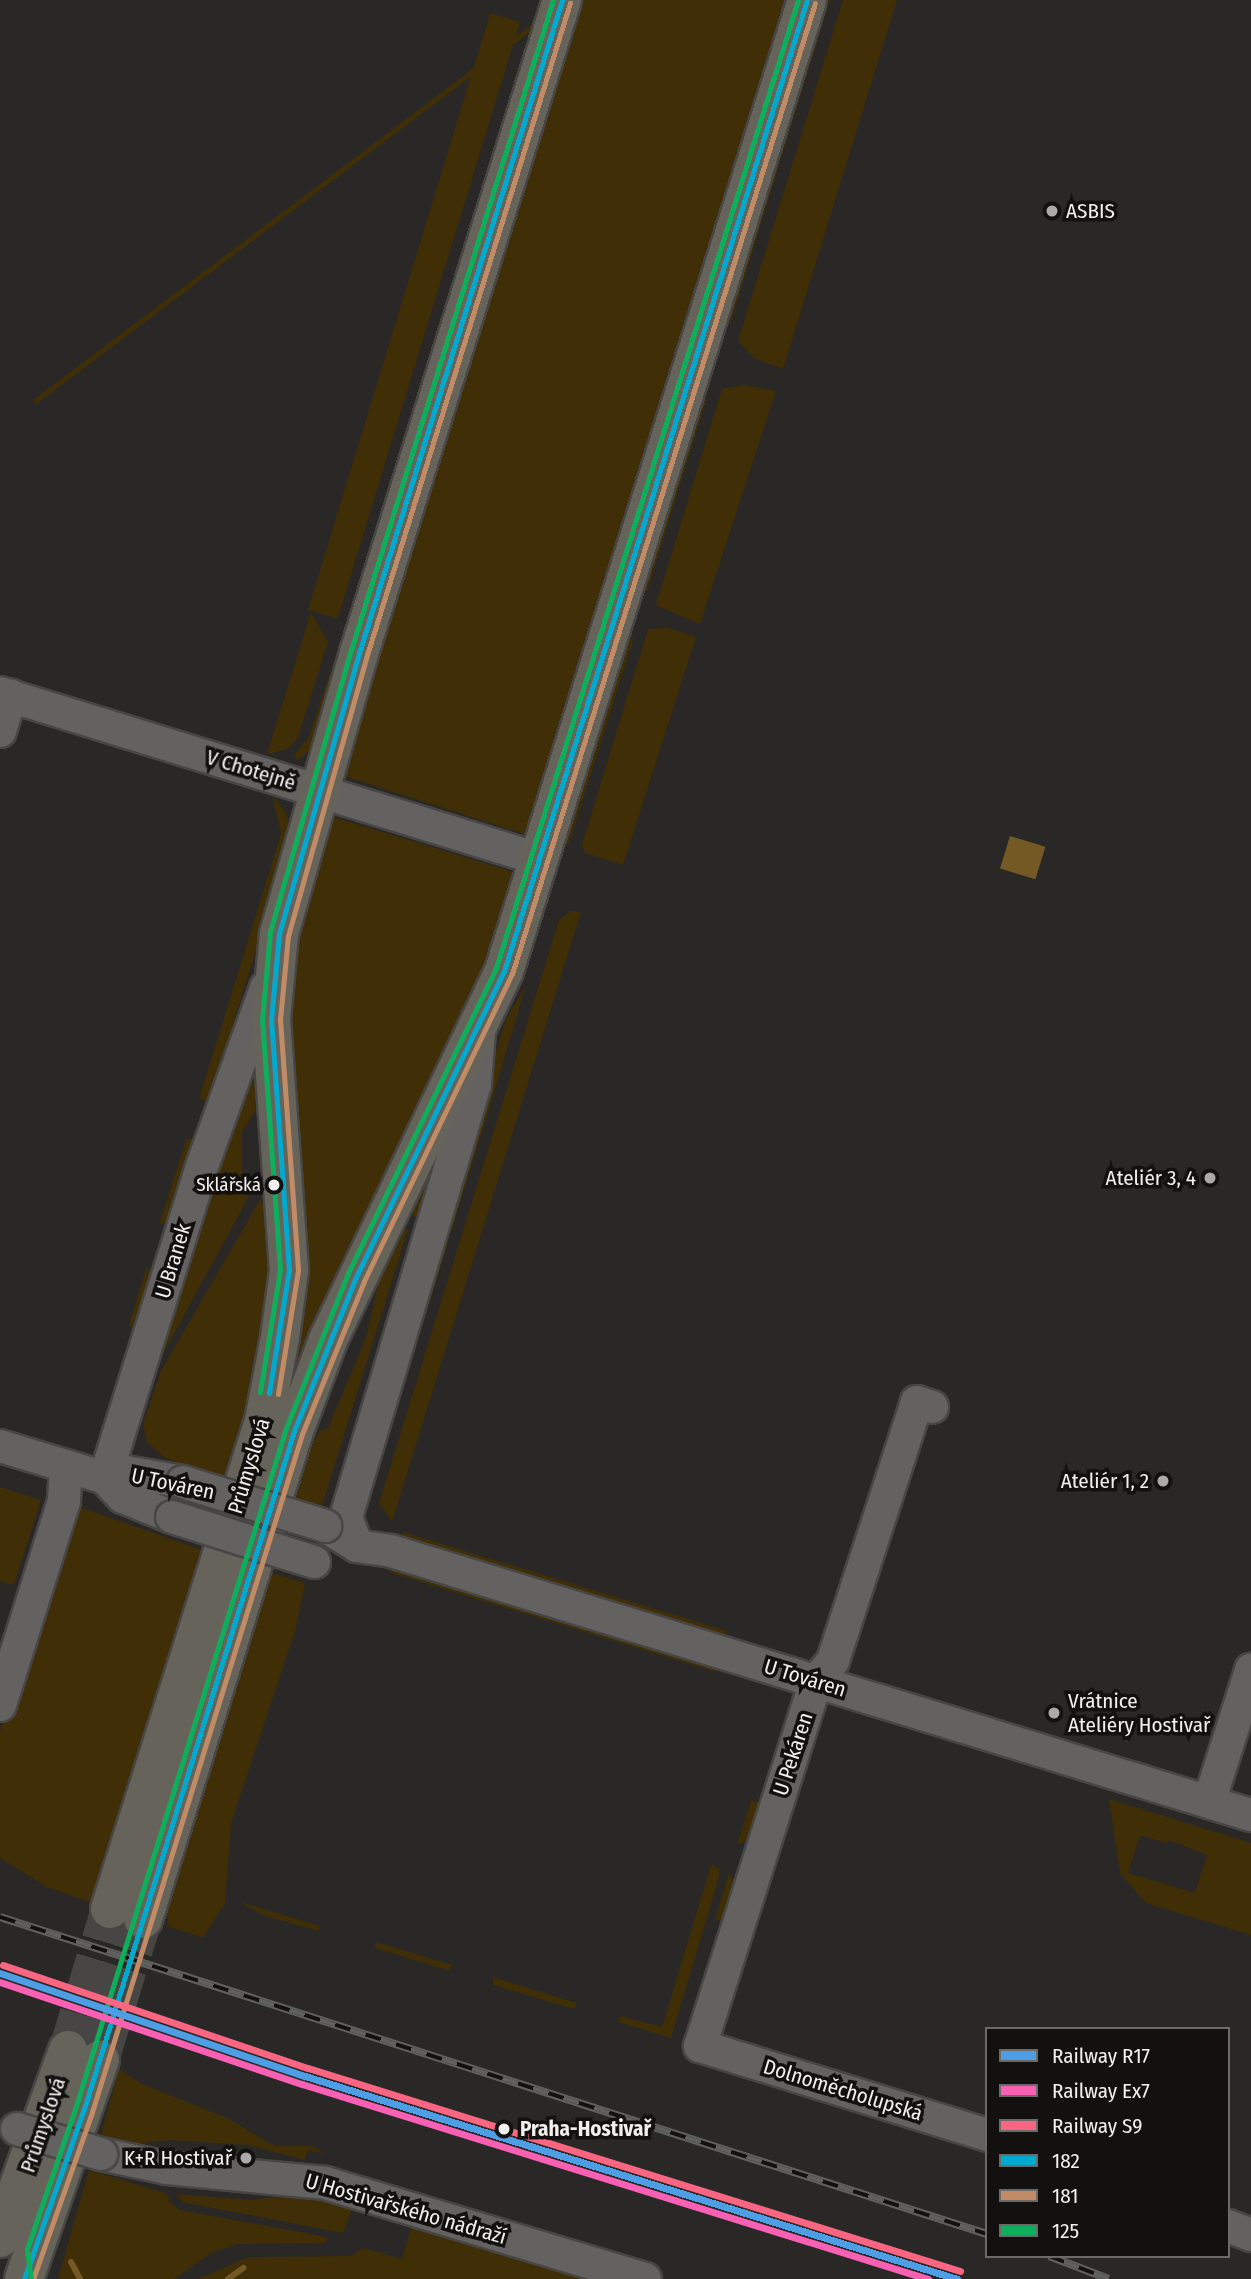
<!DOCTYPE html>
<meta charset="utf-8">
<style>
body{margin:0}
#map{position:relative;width:1251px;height:2279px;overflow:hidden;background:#292826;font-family:"Fira Sans Condensed",sans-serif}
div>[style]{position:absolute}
.green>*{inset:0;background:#402e06;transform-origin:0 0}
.water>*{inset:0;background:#755925;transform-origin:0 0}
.stream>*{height:6px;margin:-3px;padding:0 3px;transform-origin:3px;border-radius:3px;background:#755925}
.major-tunnel>*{height:38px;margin-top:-19px;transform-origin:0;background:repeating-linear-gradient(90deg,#474644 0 38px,transparent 0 57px)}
.roads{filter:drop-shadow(2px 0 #474644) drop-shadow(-2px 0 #474644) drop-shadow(0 2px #474644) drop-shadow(0 -2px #474644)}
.minor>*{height:32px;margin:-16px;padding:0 16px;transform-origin:16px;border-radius:16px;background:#636260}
.major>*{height:38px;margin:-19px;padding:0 19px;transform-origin:19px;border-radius:19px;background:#66635b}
.rail>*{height:8px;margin-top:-4px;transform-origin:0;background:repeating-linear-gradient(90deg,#121110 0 16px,#60605f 0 32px);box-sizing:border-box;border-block:2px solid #60605f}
.bridges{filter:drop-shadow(2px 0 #474644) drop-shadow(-2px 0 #474644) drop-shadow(0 2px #474644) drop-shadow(0 -2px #474644)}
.minor-bridge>*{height:32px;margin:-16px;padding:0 16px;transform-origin:16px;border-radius:16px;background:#636260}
.bus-1>*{height:5px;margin:-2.5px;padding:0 2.5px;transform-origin:2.5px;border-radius:2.5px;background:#00a9ce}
.bus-2>*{height:5px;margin:-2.5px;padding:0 2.5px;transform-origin:2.5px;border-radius:2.5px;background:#c18c65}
.bus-3>*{height:5px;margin:-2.5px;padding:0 2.5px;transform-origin:2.5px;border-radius:2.5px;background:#0daf5c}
.rail-1>*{height:7px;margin:-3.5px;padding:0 3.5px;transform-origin:3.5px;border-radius:3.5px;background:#4d9ee5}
.rail-2>*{height:7px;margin:-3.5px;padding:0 3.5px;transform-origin:3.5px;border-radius:3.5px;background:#f860b3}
.rail-3>*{height:7px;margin:-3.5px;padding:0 3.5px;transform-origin:3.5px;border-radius:3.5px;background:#fa6682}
.dots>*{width:19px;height:19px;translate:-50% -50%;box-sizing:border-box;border:4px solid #121110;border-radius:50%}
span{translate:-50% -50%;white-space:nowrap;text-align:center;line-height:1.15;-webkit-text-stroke:7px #121110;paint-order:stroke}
.bus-label{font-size:19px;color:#f1f0ee}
.right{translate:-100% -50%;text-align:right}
.poi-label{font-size:21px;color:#f1f0ee}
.left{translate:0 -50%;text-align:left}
.street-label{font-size:21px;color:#f1f0ee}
.stop-label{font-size:21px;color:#f1f0ee;font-weight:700}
.legend{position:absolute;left:985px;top:2027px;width:245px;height:231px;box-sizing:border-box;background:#121110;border:2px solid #6b6a69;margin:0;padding:9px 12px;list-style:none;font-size:21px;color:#f1f0ee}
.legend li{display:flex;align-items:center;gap:14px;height:35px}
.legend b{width:35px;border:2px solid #6b6a69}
</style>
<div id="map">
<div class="green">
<div style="clip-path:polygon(580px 0,791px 0,533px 833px,525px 834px,341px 775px,504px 257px)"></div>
<div style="clip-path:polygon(821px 0,830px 0,730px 325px,728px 310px)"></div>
<div style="clip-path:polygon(843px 0,897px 0,783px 369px,754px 358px,738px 341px)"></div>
<div style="left:520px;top:22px;width:624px;height:31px;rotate:107deg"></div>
<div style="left:531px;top:25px;width:5px;height:624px;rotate:53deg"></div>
<div style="clip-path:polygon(745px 385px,776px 391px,700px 624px,656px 605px,722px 389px)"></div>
<div style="clip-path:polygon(707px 398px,647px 592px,641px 578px,698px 408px)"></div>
<div style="clip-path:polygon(311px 612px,328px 642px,298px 737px,288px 749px,267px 754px)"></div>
<div style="clip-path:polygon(668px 628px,696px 637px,623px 865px,585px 853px,582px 845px,648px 629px)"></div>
<div style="clip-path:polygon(634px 637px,568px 847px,565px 833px,620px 646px)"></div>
<div style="clip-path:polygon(335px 657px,312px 749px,297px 760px,294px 755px,309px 737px)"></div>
<div style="clip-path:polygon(272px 794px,287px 815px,290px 840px,209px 1102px,199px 1099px,281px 834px)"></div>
<div style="clip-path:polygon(330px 816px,513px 872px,519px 877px,482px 989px,279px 1410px,298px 1199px,288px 957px)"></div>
<div style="clip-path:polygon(571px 911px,581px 912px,392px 1522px,379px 1503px,559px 920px)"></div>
<div style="clip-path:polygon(526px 985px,488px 1113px,452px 1229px,442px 1226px,506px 1019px)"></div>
<div style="clip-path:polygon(256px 1043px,255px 1112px,242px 1131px,242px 1183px,246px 1183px,248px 1198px,152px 1374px)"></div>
<div style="clip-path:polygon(452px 1116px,419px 1218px,403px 1212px)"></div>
<div style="left:187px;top:1138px;width:9px;height:89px;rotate:18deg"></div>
<div style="clip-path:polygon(261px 1198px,274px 1247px,257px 1390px,230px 1481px,165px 1458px,147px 1442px,143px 1424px,161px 1371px)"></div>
<div style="clip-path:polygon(405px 1228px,408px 1229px,321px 1509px,288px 1499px,319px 1431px,328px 1428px,366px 1338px,379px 1280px)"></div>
<div style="clip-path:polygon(438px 1239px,448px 1243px,364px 1511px,363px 1506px)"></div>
<div style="left:146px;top:1269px;width:10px;height:59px;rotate:17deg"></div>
<div style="clip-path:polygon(0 1487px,41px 1500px,14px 1585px,0 1581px)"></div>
<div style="clip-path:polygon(71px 1504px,205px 1551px,110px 1872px,89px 1902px,47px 1887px,0 1858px,0 1731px)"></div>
<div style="left:403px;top:1532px;width:339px;height:9px;rotate:17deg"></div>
<div style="left:393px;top:1564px;width:340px;height:9px;rotate:17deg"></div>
<div style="clip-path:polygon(266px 1571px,305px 1583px,295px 1631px,231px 1823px,225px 1903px,203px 1938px,168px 1926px,166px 1900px)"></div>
<div style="clip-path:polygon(evenodd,1109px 1799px,1251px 1843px,1251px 1935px,1146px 1903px,1120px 1873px,1109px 1799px,1140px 1835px,1167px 1843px,1169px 1840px,1207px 1855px,1195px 1893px,1128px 1873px,1140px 1835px)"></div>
<div style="clip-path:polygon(751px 1800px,766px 1804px,750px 1839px,737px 1845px)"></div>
<div style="clip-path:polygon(711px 1865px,719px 1868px,719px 1877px,671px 2038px,618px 2022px,620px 2016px,662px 2027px)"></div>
<div style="clip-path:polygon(729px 1873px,737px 1889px,730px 1924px,715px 1919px)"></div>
<div style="clip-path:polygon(240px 1902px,320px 1926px,319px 1931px,263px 1915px)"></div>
<div style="left:376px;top:1942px;width:79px;height:6px;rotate:17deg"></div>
<div style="clip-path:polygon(493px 1977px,577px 2003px,574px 2009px,493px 1985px)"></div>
<div style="clip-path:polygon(119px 2069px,142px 2084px,227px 2118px,275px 2146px,312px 2146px,326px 2154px,308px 2150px,305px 2160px,248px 2145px,170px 2140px,135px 2144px,101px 2135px)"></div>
<div style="clip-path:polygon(89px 2170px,168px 2194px,169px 2202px,180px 2210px,327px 2237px,326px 2243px,238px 2244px,213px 2252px,174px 2279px,58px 2279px)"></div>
<div style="clip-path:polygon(321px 2193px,355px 2201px,343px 2233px,182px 2202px,176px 2194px,252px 2200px,283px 2195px,319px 2200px)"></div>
<div style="clip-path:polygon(412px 2225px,605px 2279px,198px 2279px,249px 2257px,351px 2256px,363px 2248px,402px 2259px)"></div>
</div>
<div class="water">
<div style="left:1010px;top:836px;width:37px;height:34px;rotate:17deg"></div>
</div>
<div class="stream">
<div style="left:71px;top:2262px;width:19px;rotate:62deg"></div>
<div style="left:228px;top:2279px;width:19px;rotate:-36deg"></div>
</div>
<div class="major-tunnel">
<div style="left:68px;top:2050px;width:147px;rotate:-73.4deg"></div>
<div style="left:100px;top:2060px;width:147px;rotate:-73deg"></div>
</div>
<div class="roads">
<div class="minor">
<div style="left:0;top:693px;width:567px;rotate:17.13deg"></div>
<div style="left:0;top:731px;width:37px;rotate:-73deg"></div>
<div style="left:932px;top:1407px;width:16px;rotate:-162deg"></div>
<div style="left:917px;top:1402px;width:272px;rotate:108deg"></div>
<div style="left:833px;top:1661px;width:26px;rotate:130deg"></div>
<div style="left:816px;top:1681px;width:383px;rotate:107.6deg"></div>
<div style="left:700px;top:2046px;width:300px;rotate:17.2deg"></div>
<div style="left:0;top:1446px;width:110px;rotate:16.9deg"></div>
<div style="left:105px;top:1478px;width:26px;rotate:47deg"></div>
<div style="left:123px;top:1497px;width:53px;rotate:22.2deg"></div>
<div style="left:105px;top:1478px;width:332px;rotate:-72.7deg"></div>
<div style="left:204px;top:1161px;width:184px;rotate:-70.3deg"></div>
<div style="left:105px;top:1478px;width:22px;rotate:-16deg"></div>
<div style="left:126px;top:1472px;width:58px;rotate:10deg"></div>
<div style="left:325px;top:1526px;width:38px;rotate:32deg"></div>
<div style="left:357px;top:1546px;width:34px;rotate:8deg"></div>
<div style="left:391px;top:1551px;width:900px;rotate:17.07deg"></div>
<div style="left:357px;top:1546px;width:31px;rotate:-111deg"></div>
<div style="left:346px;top:1517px;width:452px;rotate:-73.4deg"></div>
<div style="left:475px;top:1084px;width:52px;rotate:-85.6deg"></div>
<div style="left:0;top:1705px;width:214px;rotate:-72.6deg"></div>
<div style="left:64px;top:1501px;width:35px;rotate:-87deg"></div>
<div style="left:1209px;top:1802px;width:139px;rotate:-72.3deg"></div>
<div style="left:101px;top:2154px;width:67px;rotate:12deg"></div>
<div style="left:167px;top:2168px;width:159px;rotate:5.4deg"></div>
<div style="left:325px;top:2183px;width:334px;rotate:16.7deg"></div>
<div style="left:1228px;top:2226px;width:25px;rotate:21deg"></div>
</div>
<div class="major">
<div style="left:110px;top:1909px;width:512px;rotate:-72.49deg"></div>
<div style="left:264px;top:1421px;width:86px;rotate:-79.2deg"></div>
<div style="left:280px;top:1337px;width:68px;rotate:-82.3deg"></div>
<div style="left:289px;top:1270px;width:251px;rotate:-94.1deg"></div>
<div style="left:271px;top:1020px;width:86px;rotate:-84.7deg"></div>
<div style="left:279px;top:934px;width:292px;rotate:-74.1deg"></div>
<div style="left:359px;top:653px;width:684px;rotate:-72.73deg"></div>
<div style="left:143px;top:1919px;width:511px;rotate:-72.81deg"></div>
<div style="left:294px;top:1431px;width:97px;rotate:-69.5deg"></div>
<div style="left:328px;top:1340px;width:409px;rotate:-64.5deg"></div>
<div style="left:504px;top:971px;width:1017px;rotate:-72.67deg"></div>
<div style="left:0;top:2238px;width:200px;rotate:-70.1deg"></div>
<div style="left:24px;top:2279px;width:232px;rotate:-70.9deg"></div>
</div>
</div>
<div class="rail">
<div style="left:0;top:1917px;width:1037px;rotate:17.81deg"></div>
<div style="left:1049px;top:2256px;width:64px;rotate:21deg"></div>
</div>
<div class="bridges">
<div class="minor-bridge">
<div style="left:183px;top:1482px;width:149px;rotate:17.2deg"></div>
<div style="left:172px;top:1517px;width:149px;rotate:17.6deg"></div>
<div style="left:17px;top:2129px;width:88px;rotate:16.6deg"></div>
</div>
</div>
<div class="bus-1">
<div style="left:269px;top:1393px;width:125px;rotate:-80.8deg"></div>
<div style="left:289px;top:1270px;width:251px;rotate:-94.1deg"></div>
<div style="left:271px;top:1020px;width:86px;rotate:-84.7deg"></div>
<div style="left:279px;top:934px;width:292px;rotate:-74.1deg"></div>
<div style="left:359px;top:653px;width:684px;rotate:-72.73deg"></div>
<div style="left:24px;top:2279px;width:180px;rotate:-70.6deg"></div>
<div style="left:84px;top:2109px;width:710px;rotate:-72.79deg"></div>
<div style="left:294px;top:1431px;width:166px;rotate:-68.1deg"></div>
<div style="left:356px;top:1277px;width:340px;rotate:-64.2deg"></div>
<div style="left:504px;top:971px;width:1017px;rotate:-72.67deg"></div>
</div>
<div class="bus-2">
<div style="left:278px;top:1394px;width:126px;rotate:-80.8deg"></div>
<div style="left:298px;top:1270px;width:251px;rotate:-94.1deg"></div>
<div style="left:280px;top:1020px;width:84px;rotate:-84.6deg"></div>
<div style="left:288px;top:936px;width:292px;rotate:-74.3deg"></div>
<div style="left:367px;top:655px;width:683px;rotate:-72.71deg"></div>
<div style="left:33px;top:2279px;width:177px;rotate:-70.5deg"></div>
<div style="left:92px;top:2112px;width:710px;rotate:-72.79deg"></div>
<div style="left:302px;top:1434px;width:165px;rotate:-67.9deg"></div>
<div style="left:364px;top:1281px;width:341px;rotate:-64.3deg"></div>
<div style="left:512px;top:974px;width:1017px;rotate:-72.67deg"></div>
</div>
<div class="bus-3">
<div style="left:260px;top:1392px;width:124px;rotate:-80.7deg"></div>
<div style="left:280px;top:1270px;width:251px;rotate:-94.1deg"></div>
<div style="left:262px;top:1020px;width:88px;rotate:-84.8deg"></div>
<div style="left:270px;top:932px;width:293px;rotate:-74deg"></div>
<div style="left:351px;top:650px;width:681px;rotate:-72.74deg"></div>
<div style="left:31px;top:2279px;width:30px;rotate:-98deg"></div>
<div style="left:27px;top:2249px;width:151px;rotate:-71.1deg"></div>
<div style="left:76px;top:2106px;width:710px;rotate:-72.79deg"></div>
<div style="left:286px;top:1428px;width:167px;rotate:-68.2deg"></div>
<div style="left:348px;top:1273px;width:339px;rotate:-64.1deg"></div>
<div style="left:496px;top:968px;width:1014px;rotate:-72.67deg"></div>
</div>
<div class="rail-1">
<div style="left:0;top:1973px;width:322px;rotate:18.7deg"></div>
<div style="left:305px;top:2076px;width:683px;rotate:17.29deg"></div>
</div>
<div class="rail-2">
<div style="left:0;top:1982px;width:319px;rotate:18.7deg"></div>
<div style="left:302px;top:2084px;width:656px;rotate:17.3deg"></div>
</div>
<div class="rail-3">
<div style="left:3px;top:1965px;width:322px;rotate:18.7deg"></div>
<div style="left:308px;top:2068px;width:683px;rotate:17.29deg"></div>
</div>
<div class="dots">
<div style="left:1052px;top:211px;background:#abaaa8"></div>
<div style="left:1210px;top:1178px;background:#abaaa8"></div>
<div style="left:274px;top:1185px;background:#f1f0ee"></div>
<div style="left:1163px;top:1481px;background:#abaaa8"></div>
<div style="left:1054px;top:1713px;background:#abaaa8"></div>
<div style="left:504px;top:2129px;background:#f1f0ee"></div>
<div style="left:246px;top:2158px;background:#abaaa8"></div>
</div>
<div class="bus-label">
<span class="right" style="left:261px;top:1185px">Sklářská</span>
</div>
<div class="poi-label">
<span class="left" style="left:1066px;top:211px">ASBIS</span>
<span class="right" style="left:1196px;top:1178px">Ateliér 3, 4</span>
<span class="right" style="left:1149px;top:1481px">Ateliér 1, 2</span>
<span class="left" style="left:1068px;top:1713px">Vrátnice<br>Ateliéry Hostivař</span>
<span class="right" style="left:232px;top:2158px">K+R Hostivař</span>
</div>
<div class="street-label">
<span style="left:251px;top:770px;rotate:17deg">V Chotejně</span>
<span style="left:173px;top:1261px;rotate:-73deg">U Branek</span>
<span style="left:249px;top:1466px;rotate:-73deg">Průmyslová</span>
<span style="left:173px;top:1484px;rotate:12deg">U Továren</span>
<span style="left:805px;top:1678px;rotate:17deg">U Továren</span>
<span style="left:793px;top:1754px;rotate:-72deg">U Pekáren</span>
<span style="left:843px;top:2090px;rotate:17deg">Dolnoměcholupská</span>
<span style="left:43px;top:2125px;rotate:-71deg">Průmyslová</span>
<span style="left:406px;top:2209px;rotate:16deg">U Hostivařského nádraží</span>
</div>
<div class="stop-label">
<span class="left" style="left:520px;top:2129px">Praha-Hostivař</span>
</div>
<ul class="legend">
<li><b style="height:9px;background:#4d9ee5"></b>Railway R17</li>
<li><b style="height:9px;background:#f860b3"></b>Railway Ex7</li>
<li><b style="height:9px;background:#fa6682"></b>Railway S9</li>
<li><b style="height:9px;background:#00a9ce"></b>182</li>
<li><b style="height:9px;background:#c18c65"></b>181</li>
<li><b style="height:9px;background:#0daf5c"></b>125</li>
</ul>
</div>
